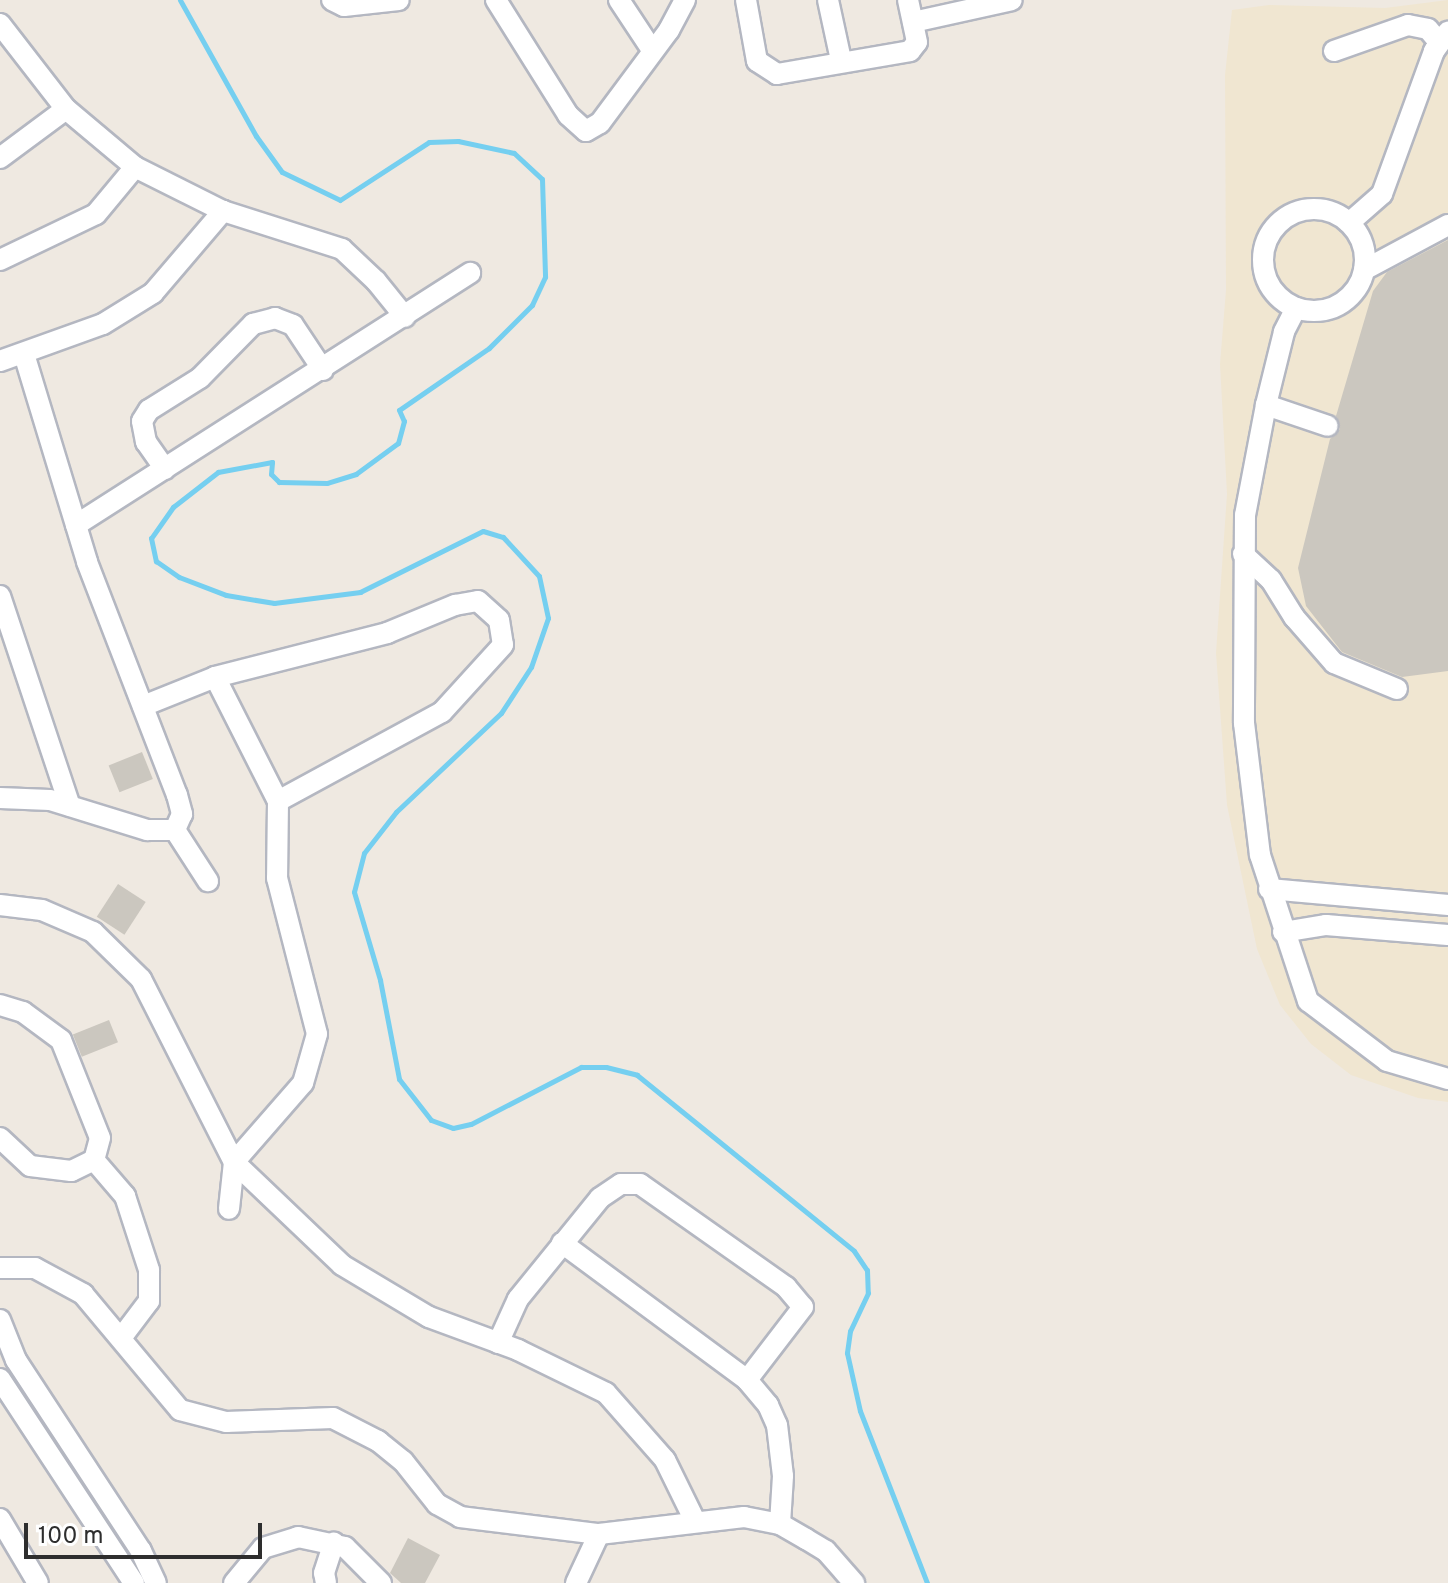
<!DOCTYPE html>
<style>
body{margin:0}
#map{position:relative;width:1448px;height:1583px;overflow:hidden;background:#efe9e1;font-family:Overpass,sans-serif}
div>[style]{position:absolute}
.education>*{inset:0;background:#f0e6d1}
.stream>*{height:5px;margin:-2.5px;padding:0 2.5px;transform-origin:2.5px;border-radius:2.5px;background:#75cff0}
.building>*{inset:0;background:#cbc7bf;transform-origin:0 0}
.roads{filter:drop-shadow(2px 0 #b4b7c1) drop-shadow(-2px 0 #b4b7c1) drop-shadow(0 2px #b4b7c1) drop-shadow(0 -2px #b4b7c1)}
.minor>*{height:20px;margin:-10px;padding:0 10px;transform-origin:10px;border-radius:10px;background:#fff}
.minor>.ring{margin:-10px;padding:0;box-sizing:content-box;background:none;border:20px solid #fff;border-radius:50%}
span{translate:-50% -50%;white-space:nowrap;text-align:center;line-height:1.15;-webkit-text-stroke:7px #fff;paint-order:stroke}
.scale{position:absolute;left:24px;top:1523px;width:238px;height:36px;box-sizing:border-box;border:4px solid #2e2e2e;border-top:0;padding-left:10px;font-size:24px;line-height:28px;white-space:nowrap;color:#2e2e2e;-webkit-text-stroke:6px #fff;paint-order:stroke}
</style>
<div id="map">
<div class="education">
<div style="clip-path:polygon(1448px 0,1448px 1102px,1418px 1098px,1351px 1075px,1311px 1044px,1280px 1005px,1257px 949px,1227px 805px,1216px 653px,1227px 494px,1220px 364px,1226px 290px,1225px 75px,1232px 10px,1269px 5px,1385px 8px)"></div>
</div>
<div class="stream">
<div style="left:180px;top:0;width:156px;rotate:60.8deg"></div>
<div style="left:256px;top:136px;width:44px;rotate:54.2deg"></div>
<div style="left:282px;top:172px;width:64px;rotate:25.8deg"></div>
<div style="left:340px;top:200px;width:106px;rotate:-33.1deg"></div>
<div style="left:429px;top:142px;width:29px;rotate:-2deg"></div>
<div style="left:458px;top:141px;width:57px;rotate:12.1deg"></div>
<div style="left:514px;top:153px;width:38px;rotate:43deg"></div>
<div style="left:542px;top:179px;width:98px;rotate:88.2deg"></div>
<div style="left:545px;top:277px;width:31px;rotate:115deg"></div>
<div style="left:532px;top:305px;width:61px;rotate:135deg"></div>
<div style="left:489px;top:348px;width:109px;rotate:145.4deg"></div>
<div style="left:399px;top:410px;width:12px;rotate:66deg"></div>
<div style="left:404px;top:421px;width:23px;rotate:105deg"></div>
<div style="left:398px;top:443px;width:52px;rotate:143.6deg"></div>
<div style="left:356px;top:474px;width:30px;rotate:163deg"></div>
<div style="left:327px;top:483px;width:48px;rotate:-178.8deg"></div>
<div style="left:279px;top:482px;width:11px;rotate:-135deg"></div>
<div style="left:271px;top:474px;width:12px;rotate:-85deg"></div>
<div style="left:272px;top:462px;width:55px;rotate:169.5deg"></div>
<div style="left:218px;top:472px;width:57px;rotate:142.1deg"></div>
<div style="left:173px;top:507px;width:38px;rotate:125deg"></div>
<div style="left:151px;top:538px;width:24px;rotate:78deg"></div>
<div style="left:156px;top:561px;width:28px;rotate:35deg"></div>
<div style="left:179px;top:577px;width:50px;rotate:21deg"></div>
<div style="left:226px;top:595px;width:49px;rotate:9.5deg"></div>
<div style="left:274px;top:603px;width:87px;rotate:-7.3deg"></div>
<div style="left:360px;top:592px;width:137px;rotate:-26.4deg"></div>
<div style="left:483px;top:531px;width:21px;rotate:17deg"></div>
<div style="left:503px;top:537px;width:53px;rotate:47.3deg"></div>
<div style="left:539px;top:576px;width:43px;rotate:77.9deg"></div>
<div style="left:548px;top:618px;width:52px;rotate:109.1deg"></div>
<div style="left:531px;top:667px;width:55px;rotate:123.1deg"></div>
<div style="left:501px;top:713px;width:144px;rotate:136.7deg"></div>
<div style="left:396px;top:812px;width:52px;rotate:128deg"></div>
<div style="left:364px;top:853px;width:40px;rotate:104.4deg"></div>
<div style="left:354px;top:892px;width:92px;rotate:73.5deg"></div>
<div style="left:380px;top:980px;width:101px;rotate:79.1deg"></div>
<div style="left:399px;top:1079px;width:52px;rotate:52deg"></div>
<div style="left:431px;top:1120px;width:23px;rotate:20deg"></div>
<div style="left:453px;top:1128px;width:18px;rotate:-13deg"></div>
<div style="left:471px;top:1124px;width:124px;rotate:-27.4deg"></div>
<div style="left:581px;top:1067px;width:25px"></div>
<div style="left:606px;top:1067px;width:32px;rotate:14deg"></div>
<div style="left:637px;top:1075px;width:279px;rotate:39deg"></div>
<div style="left:854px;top:1251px;width:23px;rotate:56deg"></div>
<div style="left:867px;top:1270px;width:23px;rotate:88deg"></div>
<div style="left:868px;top:1293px;width:42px;rotate:115.3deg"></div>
<div style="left:850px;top:1331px;width:22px;rotate:98deg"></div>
<div style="left:847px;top:1353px;width:59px;rotate:77.4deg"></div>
<div style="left:860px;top:1411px;width:185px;rotate:68.7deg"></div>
</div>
<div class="building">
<div style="clip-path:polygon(1448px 240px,1448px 671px,1402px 677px,1342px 652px,1306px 606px,1298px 568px,1330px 439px,1340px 429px,1336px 416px,1373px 291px,1387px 272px)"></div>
<div style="left:142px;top:752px;width:29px;height:36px;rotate:68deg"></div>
<div style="left:118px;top:884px;width:33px;height:39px;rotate:33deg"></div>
<div style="left:109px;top:1020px;width:24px;height:39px;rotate:68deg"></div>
<div style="clip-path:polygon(408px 1538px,440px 1555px,425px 1583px,401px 1583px,390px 1573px)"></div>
</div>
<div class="roads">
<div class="minor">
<div style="left:332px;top:0;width:13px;rotate:27deg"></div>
<div style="left:344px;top:6px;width:55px;rotate:-6.2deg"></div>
<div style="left:496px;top:0;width:136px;rotate:57.9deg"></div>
<div style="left:568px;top:115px;width:24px;rotate:42deg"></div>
<div style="left:586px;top:131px;width:16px;rotate:-30deg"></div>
<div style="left:600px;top:123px;width:116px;rotate:-53.4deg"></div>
<div style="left:669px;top:30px;width:34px;rotate:-62deg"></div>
<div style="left:619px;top:0;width:60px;rotate:56.6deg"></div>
<div style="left:746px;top:0;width:62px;rotate:79.8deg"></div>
<div style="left:757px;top:61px;width:24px;rotate:33deg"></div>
<div style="left:777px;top:74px;width:135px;rotate:-9.8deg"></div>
<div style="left:910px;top:51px;width:11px;rotate:-52deg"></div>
<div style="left:917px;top:42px;width:43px;rotate:-102.1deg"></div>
<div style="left:828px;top:0;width:61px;rotate:77.8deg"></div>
<div style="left:913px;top:22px;width:101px;rotate:-12.5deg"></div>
<div style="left:0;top:24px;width:108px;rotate:52.2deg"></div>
<div style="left:66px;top:109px;width:90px;rotate:40deg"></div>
<div style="left:135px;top:167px;width:98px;rotate:26.6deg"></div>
<div style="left:223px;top:211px;width:125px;rotate:17.7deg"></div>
<div style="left:342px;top:249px;width:47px;rotate:43.3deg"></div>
<div style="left:376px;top:281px;width:46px;rotate:51.1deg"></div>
<div style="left:1334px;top:51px;width:78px;rotate:-19.4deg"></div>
<div style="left:1408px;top:25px;width:20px;rotate:11deg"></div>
<div style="left:1428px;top:29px;width:17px;rotate:50deg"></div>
<div style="left:0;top:158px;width:82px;rotate:-36.6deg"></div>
<div class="ring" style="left:1263px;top:209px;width:82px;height:82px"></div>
<div style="left:1349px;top:223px;width:44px;rotate:-41.3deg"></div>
<div style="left:1382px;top:194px;width:152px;rotate:-70deg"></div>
<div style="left:1434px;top:51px;width:24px;rotate:-54deg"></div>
<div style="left:0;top:260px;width:106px;rotate:-25.6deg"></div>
<div style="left:96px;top:214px;width:61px;rotate:-50.3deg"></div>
<div style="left:1364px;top:270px;width:95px;rotate:-28.2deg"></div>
<div style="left:1296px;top:308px;width:27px;rotate:117deg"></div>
<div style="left:1284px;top:332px;width:75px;rotate:103.9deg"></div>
<div style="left:1266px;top:405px;width:112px;rotate:100.8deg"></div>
<div style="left:1245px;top:515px;width:208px;rotate:90.3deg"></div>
<div style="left:1244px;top:723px;width:133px;rotate:83.1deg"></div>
<div style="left:1260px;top:855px;width:154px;rotate:71.8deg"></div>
<div style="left:1308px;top:1001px;width:99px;rotate:37.2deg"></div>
<div style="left:1387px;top:1061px;width:64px;rotate:16.4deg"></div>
<div style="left:24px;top:354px;width:217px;rotate:73.1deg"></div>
<div style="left:87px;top:562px;width:250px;rotate:68.9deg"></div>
<div style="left:177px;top:795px;width:20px;rotate:75deg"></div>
<div style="left:182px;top:814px;width:17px;rotate:114deg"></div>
<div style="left:0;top:361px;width:109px;rotate:-19.8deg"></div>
<div style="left:103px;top:324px;width:59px;rotate:-31.8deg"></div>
<div style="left:153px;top:293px;width:108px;rotate:-49.5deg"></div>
<div style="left:1266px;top:405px;width:65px;rotate:18.7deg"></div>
<div style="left:165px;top:469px;width:33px;rotate:-125deg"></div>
<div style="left:146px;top:442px;width:21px;rotate:-101deg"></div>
<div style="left:142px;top:421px;width:13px;rotate:-58deg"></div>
<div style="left:149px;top:410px;width:60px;rotate:-32.1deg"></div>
<div style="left:200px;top:378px;width:76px;rotate:-45.5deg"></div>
<div style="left:253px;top:324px;width:23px;rotate:-15deg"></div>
<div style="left:275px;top:318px;width:19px;rotate:21deg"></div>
<div style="left:293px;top:325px;width:54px;rotate:56.3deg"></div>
<div style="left:76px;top:525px;width:468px;rotate:-32.6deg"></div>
<div style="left:1243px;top:554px;width:38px;rotate:43deg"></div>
<div style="left:1271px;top:580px;width:44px;rotate:58.1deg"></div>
<div style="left:1294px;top:617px;width:61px;rotate:49deg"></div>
<div style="left:1334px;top:663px;width:68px;rotate:22.4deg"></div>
<div style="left:0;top:596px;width:221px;rotate:71.6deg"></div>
<div style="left:215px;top:677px;width:139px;rotate:63.1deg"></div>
<div style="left:143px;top:706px;width:78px;rotate:-21.9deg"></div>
<div style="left:215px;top:677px;width:178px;rotate:-14.3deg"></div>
<div style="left:387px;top:633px;width:74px;rotate:-22.4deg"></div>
<div style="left:455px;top:605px;width:23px;rotate:-10deg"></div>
<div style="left:478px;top:601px;width:28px;rotate:42deg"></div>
<div style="left:499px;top:620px;width:25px;rotate:81deg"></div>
<div style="left:503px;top:645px;width:91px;rotate:132.3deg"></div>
<div style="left:442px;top:712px;width:187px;rotate:151.5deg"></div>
<div style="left:278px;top:801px;width:77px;rotate:90.7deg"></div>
<div style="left:277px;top:878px;width:161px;rotate:75.6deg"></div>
<div style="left:317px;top:1034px;width:51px;rotate:105.9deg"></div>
<div style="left:303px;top:1083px;width:105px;rotate:131.1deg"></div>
<div style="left:234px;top:1162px;width:149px;rotate:43.6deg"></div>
<div style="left:342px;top:1265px;width:101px;rotate:30.9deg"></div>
<div style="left:429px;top:1317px;width:95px;rotate:20.3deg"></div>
<div style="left:518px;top:1350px;width:98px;rotate:26deg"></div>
<div style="left:606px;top:1393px;width:89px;rotate:48.6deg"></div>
<div style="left:665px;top:1460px;width:66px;rotate:63.8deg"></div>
<div style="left:0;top:798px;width:50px;rotate:2.3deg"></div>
<div style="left:50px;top:800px;width:102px;rotate:17.2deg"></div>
<div style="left:147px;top:830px;width:28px"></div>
<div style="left:175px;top:830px;width:61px;rotate:57.1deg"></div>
<div style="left:1269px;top:889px;width:180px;rotate:5.1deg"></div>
<div style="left:0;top:905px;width:42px;rotate:6.8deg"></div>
<div style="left:42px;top:910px;width:56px;rotate:23.3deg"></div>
<div style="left:93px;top:932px;width:67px;rotate:44.4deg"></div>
<div style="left:141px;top:979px;width:205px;rotate:63.1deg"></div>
<div style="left:234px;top:1162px;width:47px;rotate:96.1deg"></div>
<div style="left:1283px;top:932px;width:44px;rotate:-9.2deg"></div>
<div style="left:1326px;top:925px;width:122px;rotate:4.7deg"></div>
<div style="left:0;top:1005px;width:24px;rotate:17deg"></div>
<div style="left:23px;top:1012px;width:47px;rotate:36.4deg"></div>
<div style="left:61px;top:1040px;width:105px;rotate:68.3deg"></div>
<div style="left:100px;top:1138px;width:23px;rotate:105deg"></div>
<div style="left:94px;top:1160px;width:25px;rotate:154deg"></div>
<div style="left:71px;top:1171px;width:41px;rotate:-173deg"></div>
<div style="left:30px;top:1166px;width:41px;rotate:-137deg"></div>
<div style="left:94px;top:1160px;width:48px;rotate:49.3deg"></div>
<div style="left:125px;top:1196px;width:78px;rotate:72deg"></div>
<div style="left:149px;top:1270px;width:31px;rotate:90deg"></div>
<div style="left:149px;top:1301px;width:46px;rotate:127.1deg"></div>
<div style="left:562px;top:1243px;width:230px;rotate:36.5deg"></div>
<div style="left:747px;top:1380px;width:33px;rotate:50deg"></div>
<div style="left:768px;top:1405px;width:22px;rotate:66deg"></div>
<div style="left:777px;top:1425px;width:51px;rotate:83.3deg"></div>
<div style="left:783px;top:1476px;width:48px;rotate:93.6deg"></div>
<div style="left:0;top:1268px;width:35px"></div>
<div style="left:35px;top:1268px;width:55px;rotate:28.4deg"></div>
<div style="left:83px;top:1294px;width:151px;rotate:50.1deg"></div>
<div style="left:180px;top:1410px;width:48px;rotate:14.6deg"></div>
<div style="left:226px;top:1422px;width:107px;rotate:-2.1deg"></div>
<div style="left:333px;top:1418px;width:51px;rotate:27.1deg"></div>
<div style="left:378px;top:1441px;width:32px;rotate:39deg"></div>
<div style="left:403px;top:1461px;width:55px;rotate:51.7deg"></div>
<div style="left:437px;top:1504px;width:26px;rotate:29deg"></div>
<div style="left:460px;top:1517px;width:140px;rotate:7deg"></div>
<div style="left:599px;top:1534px;width:146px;rotate:-6.7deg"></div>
<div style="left:744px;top:1517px;width:37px;rotate:11deg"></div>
<div style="left:780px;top:1524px;width:30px;rotate:30deg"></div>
<div style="left:806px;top:1539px;width:23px;rotate:31deg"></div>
<div style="left:826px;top:1551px;width:43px;rotate:48.8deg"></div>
<div style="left:0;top:1320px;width:43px;rotate:68.2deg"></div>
<div style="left:16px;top:1360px;width:228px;rotate:56.8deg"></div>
<div style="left:141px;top:1551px;width:35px;rotate:65deg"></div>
<div style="left:498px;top:1343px;width:48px;rotate:-65.6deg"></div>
<div style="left:518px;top:1299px;width:130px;rotate:-50.9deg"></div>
<div style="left:600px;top:1198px;width:25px;rotate:-34deg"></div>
<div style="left:621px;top:1184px;width:19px"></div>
<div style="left:640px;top:1184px;width:179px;rotate:35.2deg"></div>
<div style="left:786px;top:1287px;width:26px;rotate:50deg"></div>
<div style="left:803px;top:1307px;width:92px;rotate:127.5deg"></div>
<div style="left:0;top:1379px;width:244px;rotate:56.7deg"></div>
<div style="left:0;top:1519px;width:74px;rotate:59.3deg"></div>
<div style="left:234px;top:1583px;width:45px;rotate:-50.4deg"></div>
<div style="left:263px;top:1548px;width:37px;rotate:-17deg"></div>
<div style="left:298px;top:1537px;width:48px;rotate:12deg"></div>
<div style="left:345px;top:1547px;width:51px;rotate:45deg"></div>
<div style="left:326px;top:1583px;width:10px;rotate:-101deg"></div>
<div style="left:324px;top:1573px;width:32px;rotate:-72deg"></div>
<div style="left:576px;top:1583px;width:54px;rotate:-64.9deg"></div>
</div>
</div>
<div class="scale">100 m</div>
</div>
